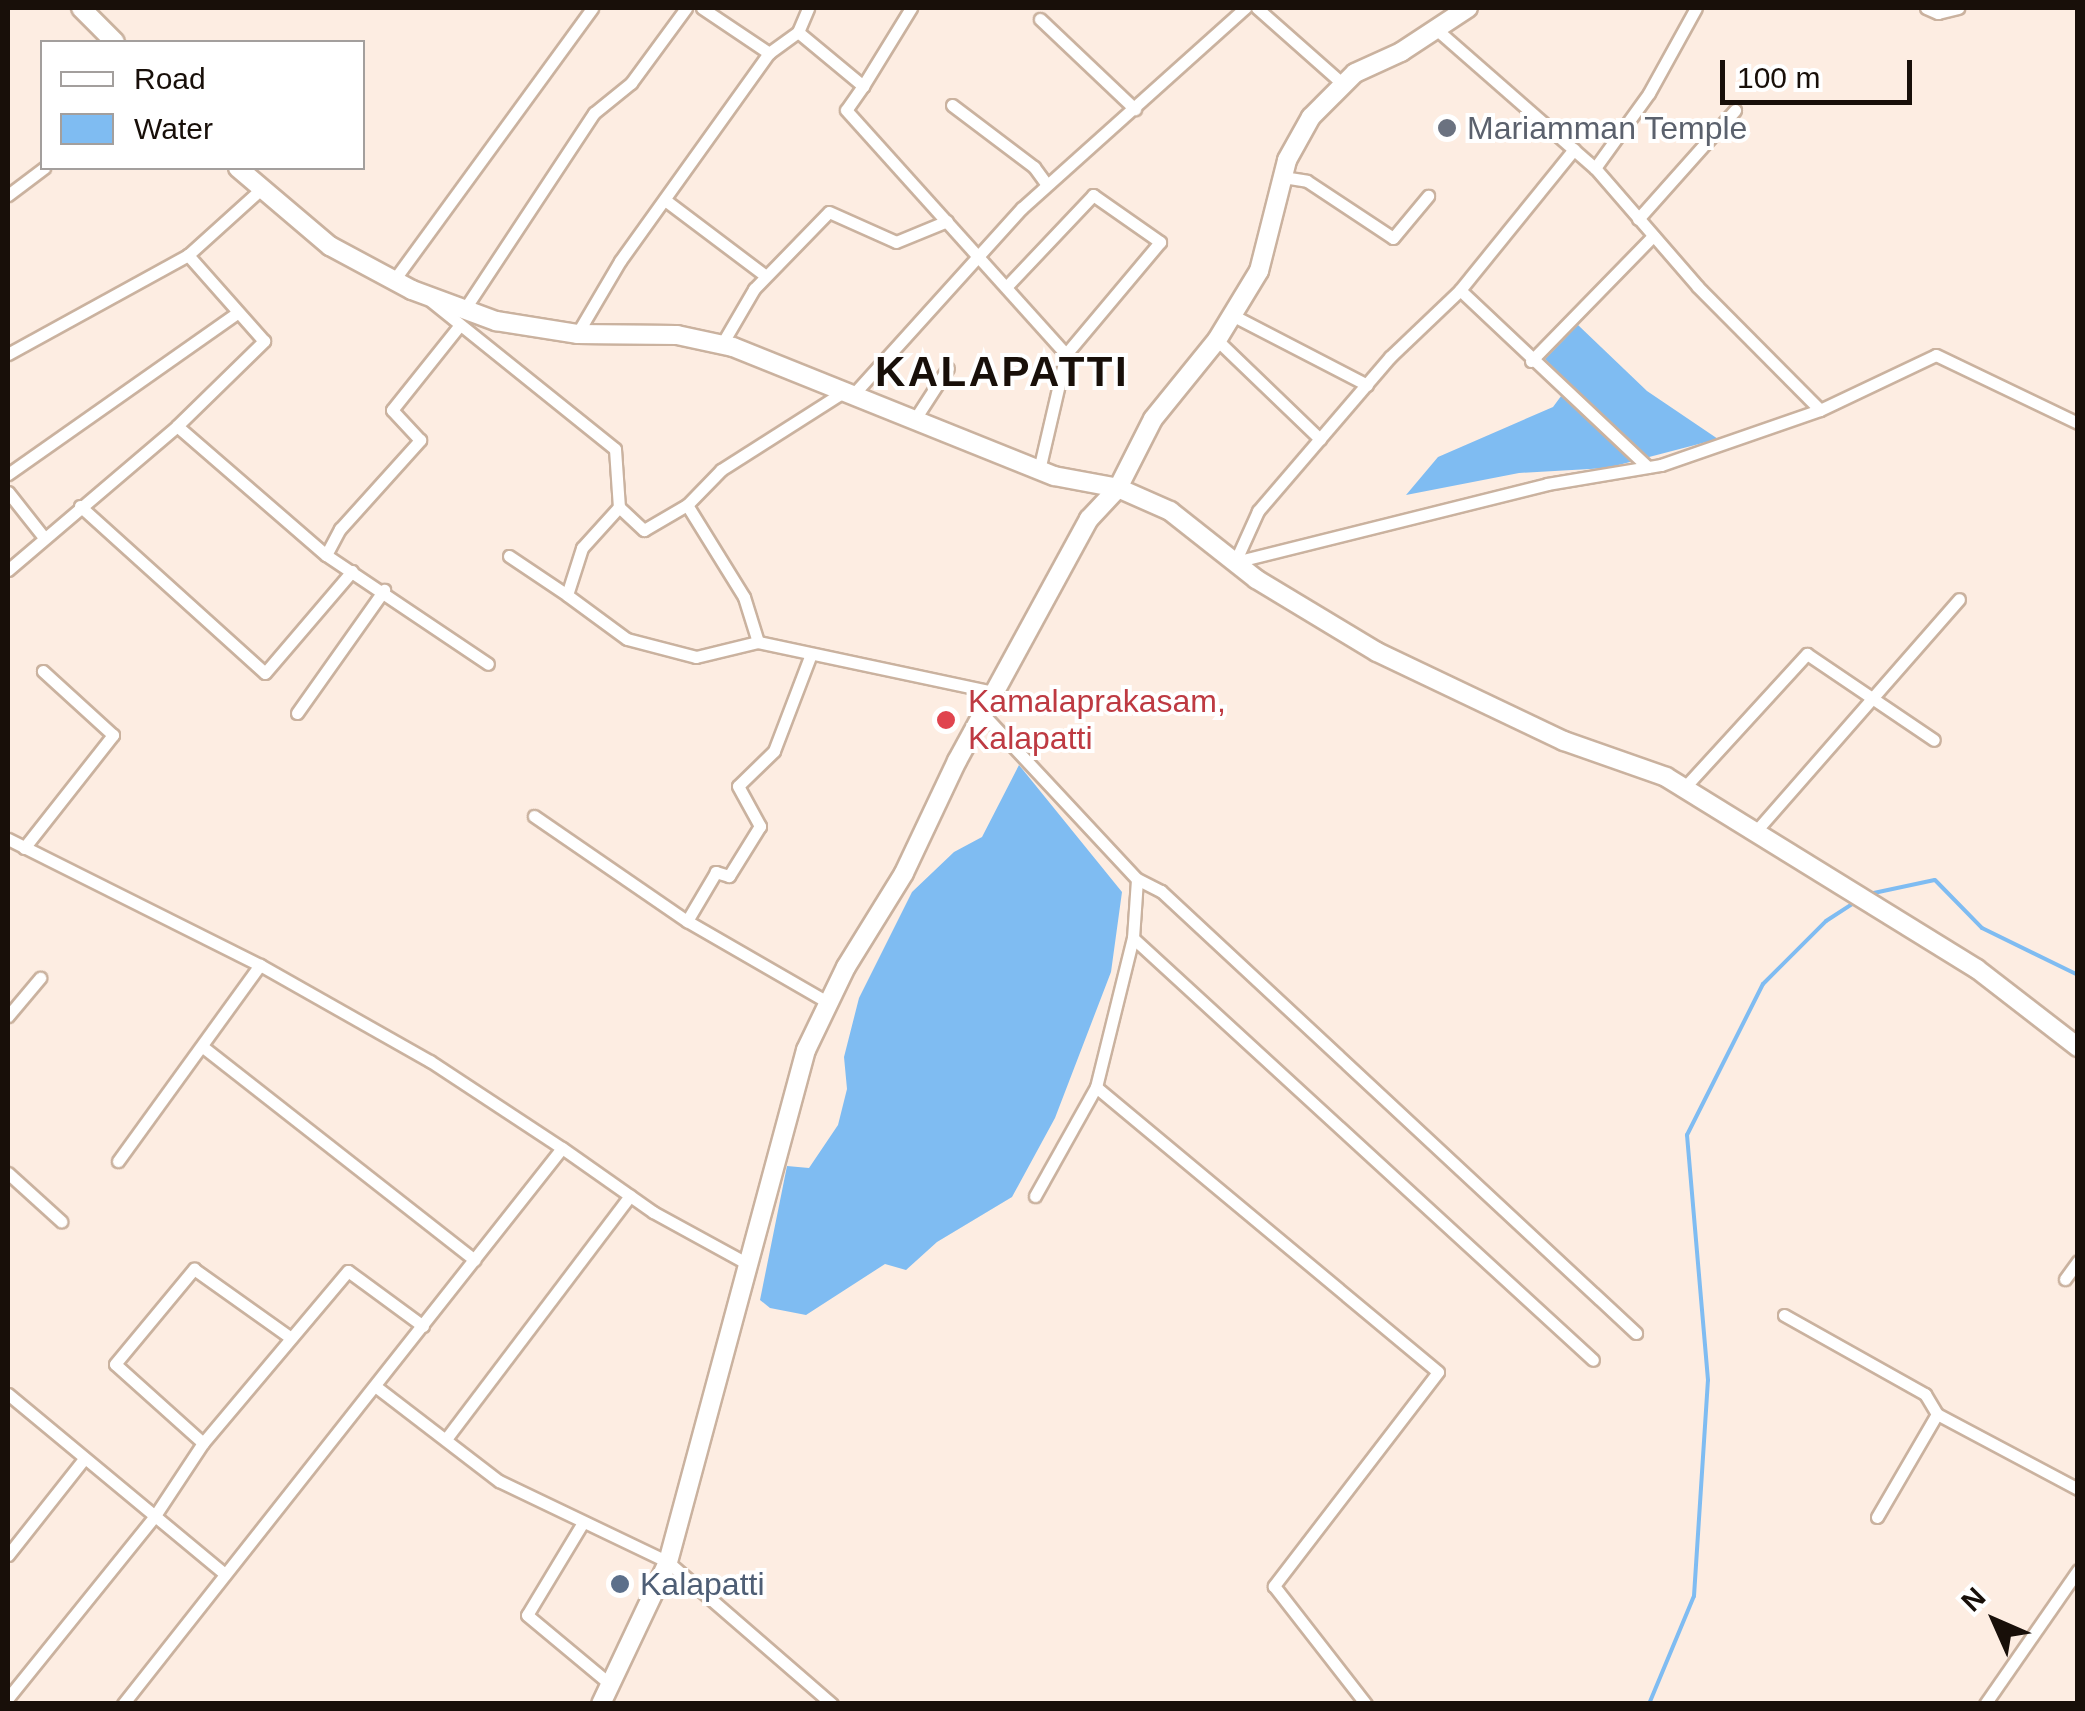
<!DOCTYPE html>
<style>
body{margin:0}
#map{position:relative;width:2085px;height:1711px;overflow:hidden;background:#fdede2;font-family:Helvetica,sans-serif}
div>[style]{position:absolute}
.water>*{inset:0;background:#7fbcf2}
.stream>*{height:4px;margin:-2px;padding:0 2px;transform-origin:2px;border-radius:2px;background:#7fbcf2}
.roads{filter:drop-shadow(2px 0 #cab29f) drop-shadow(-2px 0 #cab29f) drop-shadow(0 2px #cab29f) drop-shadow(0 -2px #cab29f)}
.street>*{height:11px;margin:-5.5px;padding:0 5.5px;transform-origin:5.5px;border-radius:5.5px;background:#fff}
.secondary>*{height:18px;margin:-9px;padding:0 9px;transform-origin:9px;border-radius:9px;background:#fff}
.primary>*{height:18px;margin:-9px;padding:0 9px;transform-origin:9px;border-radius:9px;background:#fff}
.dots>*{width:28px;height:28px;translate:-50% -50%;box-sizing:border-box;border:5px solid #fff;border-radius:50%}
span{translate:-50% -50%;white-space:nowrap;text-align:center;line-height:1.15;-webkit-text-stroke:8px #fff;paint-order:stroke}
.worship-label{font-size:32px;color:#5b616d}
.left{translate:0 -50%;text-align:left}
.health-label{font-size:32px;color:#be3a42}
.service-label{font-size:32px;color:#4e5e75}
.district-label{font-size:42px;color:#180f09;font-weight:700;letter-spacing:2.5px}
.frame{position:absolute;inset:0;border:10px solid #180f09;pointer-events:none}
.legend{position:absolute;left:40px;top:40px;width:325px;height:130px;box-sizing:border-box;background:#fff;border:2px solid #a39f9d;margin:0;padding:12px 18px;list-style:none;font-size:30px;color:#180f09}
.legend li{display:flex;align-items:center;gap:20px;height:50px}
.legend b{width:50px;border:2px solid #a39f9d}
.north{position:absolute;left:1945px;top:1571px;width:100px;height:100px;-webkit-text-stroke:8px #fff;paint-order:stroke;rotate:315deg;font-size:28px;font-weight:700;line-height:40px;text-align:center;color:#180f09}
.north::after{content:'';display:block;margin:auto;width:35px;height:45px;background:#180f09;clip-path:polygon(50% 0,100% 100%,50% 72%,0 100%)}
.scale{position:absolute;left:1720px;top:60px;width:192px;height:45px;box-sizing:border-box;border:5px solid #180f09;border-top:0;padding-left:12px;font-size:30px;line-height:35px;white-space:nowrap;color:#180f09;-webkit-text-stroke:8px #fff;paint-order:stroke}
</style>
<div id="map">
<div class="water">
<div style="clip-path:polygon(1578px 325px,1647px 391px,1718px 439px,1607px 468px,1519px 473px,1406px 495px,1438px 457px,1553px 407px,1570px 384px,1545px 359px)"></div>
<div style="clip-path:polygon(1019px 765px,1122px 892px,1111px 972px,1055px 1118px,1012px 1197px,937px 1242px,906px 1270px,885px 1264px,806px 1315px,770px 1308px,760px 1300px,787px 1166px,809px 1168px,838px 1125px,847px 1089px,844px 1057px,859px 998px,912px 892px,954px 852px,982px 837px)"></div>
</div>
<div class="stream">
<div style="left:1869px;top:894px;width:67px;rotate:-12deg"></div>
<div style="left:1935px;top:880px;width:67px;rotate:45.6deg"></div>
<div style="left:1982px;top:928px;width:107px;rotate:26.1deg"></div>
<div style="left:1649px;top:1704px;width:117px;rotate:-67.4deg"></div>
<div style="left:1694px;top:1596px;width:216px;rotate:-86.3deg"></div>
<div style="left:1708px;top:1380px;width:246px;rotate:-94.9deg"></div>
<div style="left:1687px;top:1135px;width:169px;rotate:-63.3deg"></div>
<div style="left:1763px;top:984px;width:89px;rotate:-45deg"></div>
<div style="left:1826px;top:921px;width:37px;rotate:-33deg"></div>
</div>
<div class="roads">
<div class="street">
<div style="left:702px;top:8px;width:81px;rotate:33.9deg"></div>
<div style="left:769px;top:53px;width:36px;rotate:-36deg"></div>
<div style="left:798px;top:32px;width:85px;rotate:39.7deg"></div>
<div style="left:863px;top:86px;width:29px;rotate:125deg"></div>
<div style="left:846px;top:110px;width:329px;rotate:48deg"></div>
<div style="left:1066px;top:354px;width:119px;rotate:103.1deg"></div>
<div style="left:1257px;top:8px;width:116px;rotate:41.5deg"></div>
<div style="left:1926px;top:8px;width:13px;rotate:23deg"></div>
<div style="left:1938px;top:13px;width:21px;rotate:-14deg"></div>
<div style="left:1040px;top:19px;width:131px;rotate:43.5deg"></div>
<div style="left:1436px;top:29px;width:211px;rotate:41.2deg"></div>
<div style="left:1595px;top:168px;width:157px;rotate:49.1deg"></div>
<div style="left:1698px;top:287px;width:173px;rotate:45.2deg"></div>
<div style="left:798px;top:32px;width:26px;rotate:-67deg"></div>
<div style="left:863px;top:86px;width:92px;rotate:-58.4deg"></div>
<div style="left:952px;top:105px;width:103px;rotate:37.1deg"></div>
<div style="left:1034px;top:167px;width:22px;rotate:54deg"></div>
<div style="left:1595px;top:168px;width:92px;rotate:-54.2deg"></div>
<div style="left:1649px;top:93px;width:97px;rotate:-61.1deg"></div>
<div style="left:1283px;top:177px;width:24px;rotate:9deg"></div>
<div style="left:1307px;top:181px;width:103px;rotate:33.5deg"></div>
<div style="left:1393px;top:238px;width:55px;rotate:-50.2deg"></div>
<div style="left:8px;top:195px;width:45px;rotate:-36.9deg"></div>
<div style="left:665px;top:200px;width:126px;rotate:37deg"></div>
<div style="left:1638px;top:219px;width:146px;rotate:-48.3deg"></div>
<div style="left:394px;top:280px;width:336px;rotate:-53.9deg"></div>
<div style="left:1008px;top:285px;width:124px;rotate:-46.6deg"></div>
<div style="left:1093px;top:195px;width:82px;rotate:35deg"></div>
<div style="left:1160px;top:242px;width:146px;rotate:130deg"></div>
<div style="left:1460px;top:290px;width:258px;rotate:43.3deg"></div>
<div style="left:431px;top:301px;width:236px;rotate:38.8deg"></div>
<div style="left:615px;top:449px;width:58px;rotate:86.1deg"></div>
<div style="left:619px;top:507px;width:55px;rotate:132.1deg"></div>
<div style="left:582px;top:548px;width:49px;rotate:107.7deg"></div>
<div style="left:567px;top:595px;width:74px;rotate:36.3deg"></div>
<div style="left:627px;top:639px;width:71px;rotate:14.6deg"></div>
<div style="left:696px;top:657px;width:64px;rotate:-13.6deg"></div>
<div style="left:758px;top:642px;width:240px;rotate:12deg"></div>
<div style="left:464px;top:310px;width:236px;rotate:-56.6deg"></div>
<div style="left:594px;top:113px;width:48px;rotate:-39deg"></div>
<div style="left:631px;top:83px;width:93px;rotate:-53.7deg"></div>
<div style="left:1232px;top:315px;width:152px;rotate:27.4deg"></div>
<div style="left:577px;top:334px;width:85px;rotate:-59.5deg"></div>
<div style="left:620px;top:261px;width:256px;rotate:-54.4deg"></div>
<div style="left:1217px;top:340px;width:143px;rotate:43.9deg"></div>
<div style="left:722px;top:344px;width:64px;rotate:-59.8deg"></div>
<div style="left:754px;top:289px;width:107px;rotate:-45.8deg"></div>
<div style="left:829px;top:212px;width:73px;rotate:24.1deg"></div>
<div style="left:896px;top:242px;width:55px;rotate:-22.4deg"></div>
<div style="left:8px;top:354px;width:205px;rotate:-28.8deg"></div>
<div style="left:1531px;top:361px;width:175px;rotate:-45.7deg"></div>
<div style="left:851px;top:397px;width:255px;rotate:-47.9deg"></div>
<div style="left:1022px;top:208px;width:300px;rotate:-41.9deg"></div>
<div style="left:913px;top:422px;width:64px;rotate:-57.1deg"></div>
<div style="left:177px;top:426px;width:197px;rotate:40.9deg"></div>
<div style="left:326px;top:555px;width:195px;rotate:33.9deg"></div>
<div style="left:8px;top:474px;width:280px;rotate:-35.1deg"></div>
<div style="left:8px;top:492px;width:55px;rotate:51.7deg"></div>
<div style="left:687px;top:505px;width:108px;rotate:58.2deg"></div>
<div style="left:744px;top:597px;width:47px;rotate:72.7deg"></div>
<div style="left:80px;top:506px;width:249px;rotate:42.1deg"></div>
<div style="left:265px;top:673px;width:134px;rotate:-49.5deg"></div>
<div style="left:619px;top:507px;width:34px;rotate:43deg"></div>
<div style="left:644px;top:530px;width:50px;rotate:-30.2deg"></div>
<div style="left:687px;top:505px;width:49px;rotate:-45.8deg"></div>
<div style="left:721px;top:470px;width:143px;rotate:-32.5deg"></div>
<div style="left:326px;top:555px;width:30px;rotate:-62deg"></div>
<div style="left:340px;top:529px;width:120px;rotate:-48deg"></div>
<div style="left:420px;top:440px;width:41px;rotate:-133deg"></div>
<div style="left:392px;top:410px;width:107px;rotate:-51.4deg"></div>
<div style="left:509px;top:556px;width:70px;rotate:33.9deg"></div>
<div style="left:1235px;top:562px;width:322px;rotate:-14deg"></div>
<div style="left:1547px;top:484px;width:116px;rotate:-9.5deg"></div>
<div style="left:1661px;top:465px;width:168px;rotate:-19.1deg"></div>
<div style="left:1820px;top:410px;width:128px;rotate:-25.4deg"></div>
<div style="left:1936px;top:355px;width:157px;rotate:25.6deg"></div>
<div style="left:1235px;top:562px;width:56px;rotate:-65.7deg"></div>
<div style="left:1258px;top:511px;width:203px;rotate:-49.4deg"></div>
<div style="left:1390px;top:357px;width:97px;rotate:-43.7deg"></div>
<div style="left:1460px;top:290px;width:181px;rotate:-51deg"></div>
<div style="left:8px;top:570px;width:222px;rotate:-40.4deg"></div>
<div style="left:177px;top:426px;width:122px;rotate:-44.3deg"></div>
<div style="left:264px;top:341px;width:115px;rotate:-131.5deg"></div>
<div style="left:188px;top:255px;width:97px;rotate:-42.1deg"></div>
<div style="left:811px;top:654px;width:104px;rotate:110.9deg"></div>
<div style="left:774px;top:751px;width:50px;rotate:135.8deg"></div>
<div style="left:738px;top:786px;width:46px;rotate:61.2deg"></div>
<div style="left:760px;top:826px;width:59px;rotate:121.8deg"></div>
<div style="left:729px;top:876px;width:14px;rotate:-163deg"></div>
<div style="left:716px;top:872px;width:57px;rotate:120.6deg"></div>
<div style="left:687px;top:921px;width:164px;rotate:30deg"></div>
<div style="left:297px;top:713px;width:151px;rotate:-54.7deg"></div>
<div style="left:982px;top:713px;width:227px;rotate:47deg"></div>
<div style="left:1137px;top:879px;width:27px;rotate:27deg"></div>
<div style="left:1161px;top:891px;width:649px;rotate:42.94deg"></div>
<div style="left:1684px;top:788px;width:182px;rotate:-47.5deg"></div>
<div style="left:1807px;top:654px;width:153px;rotate:34.1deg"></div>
<div style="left:534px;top:816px;width:186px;rotate:34.5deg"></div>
<div style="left:1756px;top:831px;width:308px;rotate:-48.8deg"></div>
<div style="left:8px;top:839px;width:282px;rotate:26.6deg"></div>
<div style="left:24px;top:848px;width:144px;rotate:-51.8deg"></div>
<div style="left:113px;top:735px;width:95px;rotate:-137.6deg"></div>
<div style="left:1133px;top:938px;width:624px;rotate:42.53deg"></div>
<div style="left:8px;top:1016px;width:50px;rotate:-49.9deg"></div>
<div style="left:203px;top:1047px;width:345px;rotate:38.1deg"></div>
<div style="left:1096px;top:1087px;width:445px;rotate:39.8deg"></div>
<div style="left:1438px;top:1372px;width:270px;rotate:127.5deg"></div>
<div style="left:1274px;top:1586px;width:150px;rotate:52.1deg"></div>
<div style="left:118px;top:1161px;width:242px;rotate:-54.1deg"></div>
<div style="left:260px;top:965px;width:195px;rotate:29.5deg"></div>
<div style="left:430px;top:1061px;width:158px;rotate:33.4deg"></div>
<div style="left:8px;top:1173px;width:72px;rotate:42.2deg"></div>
<div style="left:1035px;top:1196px;width:125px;rotate:-60.8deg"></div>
<div style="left:1096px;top:1087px;width:154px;rotate:-76.1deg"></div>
<div style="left:1133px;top:938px;width:59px;rotate:-86.1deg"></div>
<div style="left:2065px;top:1279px;width:22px;rotate:-54deg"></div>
<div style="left:1784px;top:1315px;width:162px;rotate:29.3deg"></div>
<div style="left:1925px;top:1394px;width:23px;rotate:59deg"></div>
<div style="left:1937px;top:1414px;width:160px;rotate:28deg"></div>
<div style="left:375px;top:1386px;width:156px;rotate:37.5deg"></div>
<div style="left:499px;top:1481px;width:187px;rotate:25.6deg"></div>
<div style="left:668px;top:1562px;width:217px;rotate:40.9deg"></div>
<div style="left:8px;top:1394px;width:282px;rotate:39.7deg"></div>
<div style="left:446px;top:1439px;width:305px;rotate:-52.9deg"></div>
<div style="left:203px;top:1443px;width:118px;rotate:-138.1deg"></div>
<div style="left:115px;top:1364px;width:124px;rotate:-50.3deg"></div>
<div style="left:194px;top:1269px;width:119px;rotate:35.4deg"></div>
<div style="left:1877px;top:1517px;width:119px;rotate:-59.8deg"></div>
<div style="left:582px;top:1524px;width:106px;rotate:121.1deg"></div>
<div style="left:527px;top:1615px;width:109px;rotate:39.8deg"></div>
<div style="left:8px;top:1555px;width:121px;rotate:-51.7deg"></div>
<div style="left:8px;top:1698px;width:233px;rotate:-51.1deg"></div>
<div style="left:154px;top:1517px;width:89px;rotate:-56.5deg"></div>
<div style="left:203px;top:1443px;width:225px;rotate:-49.9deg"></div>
<div style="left:348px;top:1271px;width:93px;rotate:36.3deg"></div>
<div style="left:123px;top:1704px;width:708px;rotate:-51.71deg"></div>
<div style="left:562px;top:1148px;width:111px;rotate:35.1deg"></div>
<div style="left:653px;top:1212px;width:108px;rotate:28.7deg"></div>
<div style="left:1985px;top:1704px;width:163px;rotate:-55.2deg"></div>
</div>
<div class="secondary">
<div style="left:601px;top:1704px;width:157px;rotate:-64.7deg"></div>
<div style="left:668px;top:1562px;width:530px;rotate:-74.92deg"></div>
<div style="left:806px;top:1050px;width:92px;rotate:-64.3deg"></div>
<div style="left:846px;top:967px;width:110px;rotate:-58.3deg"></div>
<div style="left:904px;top:873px;width:124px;rotate:-64.7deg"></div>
<div style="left:957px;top:761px;width:276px;rotate:-61.4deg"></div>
<div style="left:1089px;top:519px;width:42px;rotate:-46.9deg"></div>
<div style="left:1118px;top:488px;width:77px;rotate:-63.1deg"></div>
<div style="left:1153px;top:419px;width:102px;rotate:-51deg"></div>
<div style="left:1217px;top:340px;width:81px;rotate:-58.7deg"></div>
<div style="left:1259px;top:271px;width:114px;rotate:-75.8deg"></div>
<div style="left:1287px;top:160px;width:49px;rotate:-60.8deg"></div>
<div style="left:1311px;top:117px;width:62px;rotate:-45deg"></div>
<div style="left:1355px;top:73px;width:51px;rotate:-24.5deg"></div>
<div style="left:1401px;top:52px;width:80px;rotate:-33.3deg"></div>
</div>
<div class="primary">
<div style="left:81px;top:8px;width:48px;rotate:45deg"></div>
<div style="left:238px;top:168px;width:121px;rotate:40.3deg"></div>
<div style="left:330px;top:246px;width:93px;rotate:28.2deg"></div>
<div style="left:412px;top:290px;width:90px;rotate:20.3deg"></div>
<div style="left:496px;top:321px;width:82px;rotate:9.1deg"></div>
<div style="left:577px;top:334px;width:100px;rotate:0.6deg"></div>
<div style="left:677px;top:335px;width:57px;rotate:12.1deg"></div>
<div style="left:733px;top:347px;width:346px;rotate:21.9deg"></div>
<div style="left:1054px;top:476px;width:65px;rotate:10.6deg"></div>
<div style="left:1118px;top:488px;width:57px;rotate:23.9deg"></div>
<div style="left:1170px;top:511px;width:110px;rotate:38.3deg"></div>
<div style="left:1256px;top:579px;width:141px;rotate:31.1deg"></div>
<div style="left:1377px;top:652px;width:207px;rotate:25.5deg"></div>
<div style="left:1564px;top:741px;width:108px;rotate:19.4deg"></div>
<div style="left:1666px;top:777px;width:365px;rotate:31.7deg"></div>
<div style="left:1977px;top:969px;width:128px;rotate:37.7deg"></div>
</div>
</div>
<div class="dots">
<div style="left:1447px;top:128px;background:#6b7280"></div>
<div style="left:946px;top:720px;background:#e0444e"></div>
<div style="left:620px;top:1584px;background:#5c6f8a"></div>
</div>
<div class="worship-label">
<span class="left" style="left:1467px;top:128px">Mariamman Temple</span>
</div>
<div class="health-label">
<span class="left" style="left:968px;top:720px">Kamalaprakasam,<br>Kalapatti</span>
</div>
<div class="service-label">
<span class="left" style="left:640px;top:1584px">Kalapatti</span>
</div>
<div class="district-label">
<span style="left:1002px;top:372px">KALAPATTI</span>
</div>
<div class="frame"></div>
<ul class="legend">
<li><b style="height:12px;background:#fff"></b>Road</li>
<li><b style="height:28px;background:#7fbcf2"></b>Water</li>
</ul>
<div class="north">N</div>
<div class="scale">100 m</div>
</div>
